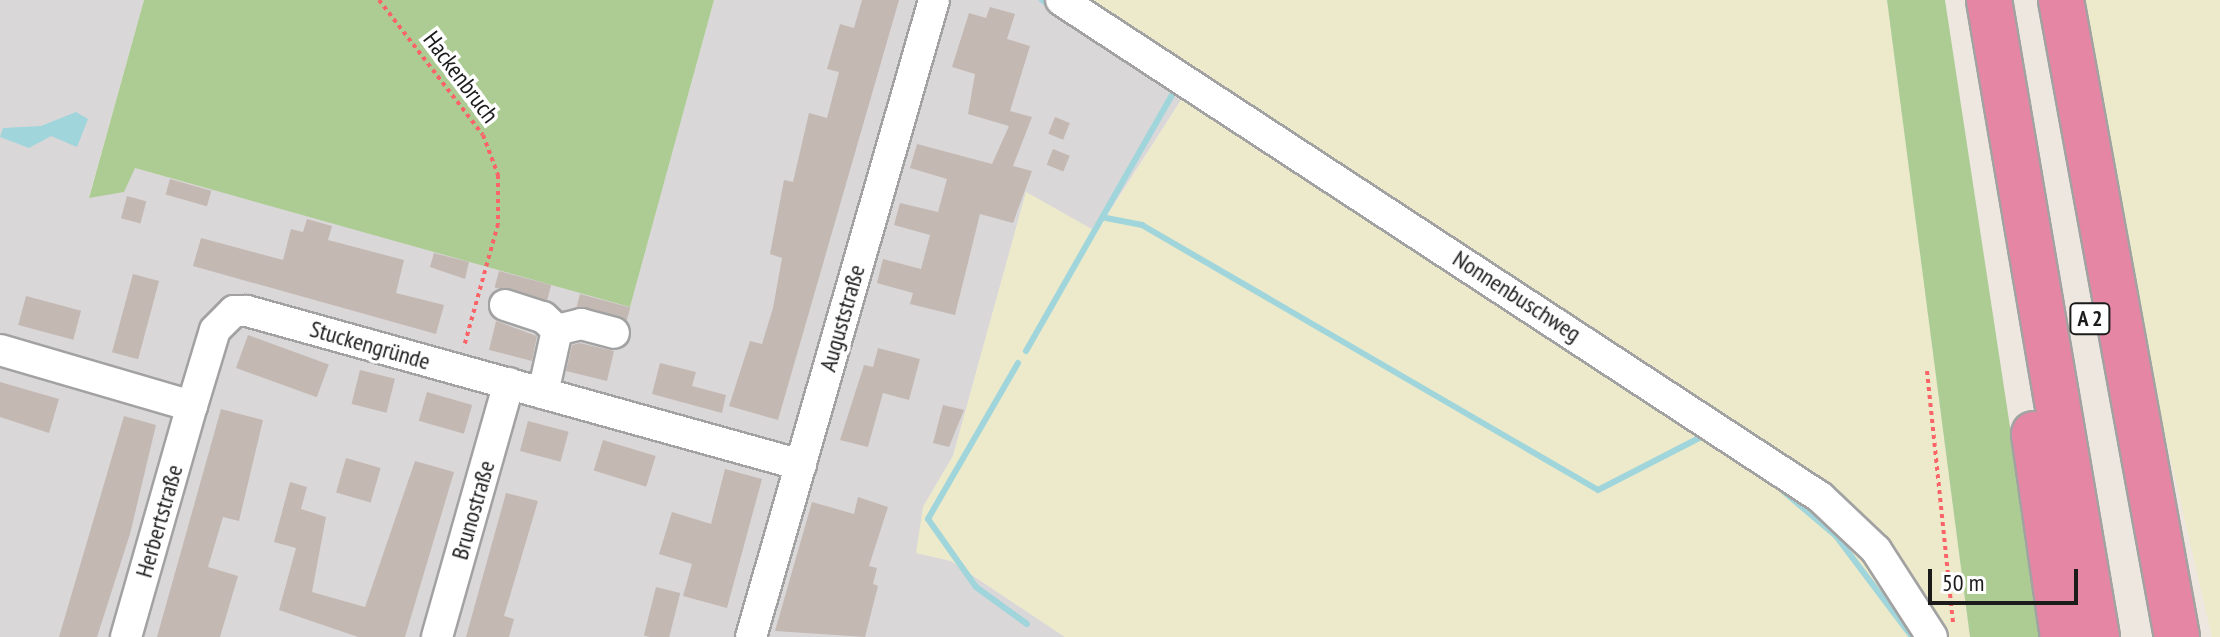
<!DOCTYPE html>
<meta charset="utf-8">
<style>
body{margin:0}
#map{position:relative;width:2220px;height:637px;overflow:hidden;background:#ede7e0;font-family:"PT Sans Narrow",sans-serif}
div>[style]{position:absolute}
.residential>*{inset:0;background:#d9d7d8}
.farmland>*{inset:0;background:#eceaca}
.forest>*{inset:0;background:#accc94}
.water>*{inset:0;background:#9fd5db}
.stream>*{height:6px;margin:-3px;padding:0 3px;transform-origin:3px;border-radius:3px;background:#9fd5db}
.building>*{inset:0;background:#c4b8b3;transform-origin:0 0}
.path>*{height:4px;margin-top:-2px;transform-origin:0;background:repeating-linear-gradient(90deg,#fa6468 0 4px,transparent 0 8px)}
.roads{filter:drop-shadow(2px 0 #a2a2a2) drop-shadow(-2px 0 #a2a2a2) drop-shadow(0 2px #a2a2a2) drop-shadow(0 -2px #a2a2a2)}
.minor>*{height:30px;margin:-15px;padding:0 15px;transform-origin:15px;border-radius:15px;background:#fff}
.highway>*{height:44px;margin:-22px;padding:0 22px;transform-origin:22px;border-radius:22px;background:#e586a4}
span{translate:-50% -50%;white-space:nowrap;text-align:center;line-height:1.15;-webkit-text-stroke:7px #fff;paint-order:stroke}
.shield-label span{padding:2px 6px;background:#fff;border:2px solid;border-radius:6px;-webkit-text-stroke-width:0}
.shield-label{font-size:22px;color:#1b1b1b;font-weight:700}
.street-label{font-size:24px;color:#1b1b1b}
.scale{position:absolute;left:1928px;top:569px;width:150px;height:36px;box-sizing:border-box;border:4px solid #1b1b1b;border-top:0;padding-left:10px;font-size:24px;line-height:28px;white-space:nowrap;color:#1b1b1b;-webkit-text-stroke:6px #fff;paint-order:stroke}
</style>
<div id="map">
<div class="residential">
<div style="clip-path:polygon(0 0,144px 0,89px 197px,135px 168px,630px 306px,714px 0,1079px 0,1195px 78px,1096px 232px,1026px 192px,953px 456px,923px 507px,917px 553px,951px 561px,1065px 637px,0 637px)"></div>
</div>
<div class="farmland">
<div style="clip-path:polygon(1079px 0,1887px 0,1970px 637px,1065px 637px,951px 561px,916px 553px,923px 507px,953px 456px,1026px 192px,1097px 232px,1195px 78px)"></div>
<div style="clip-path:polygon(2078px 0,2220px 0,2220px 637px,2212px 637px,2125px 263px)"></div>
</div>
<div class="forest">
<div style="clip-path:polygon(144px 0,714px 0,630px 307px,135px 168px,124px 192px,89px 198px)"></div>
<div style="clip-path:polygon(1887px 0,1945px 0,2042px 637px,1970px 637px)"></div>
</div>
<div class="water">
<div style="clip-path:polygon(76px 112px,88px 119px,77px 147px,51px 136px,29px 148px,0 137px,3px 128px,41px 126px)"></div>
</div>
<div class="stream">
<div style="left:1042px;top:0;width:14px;rotate:34deg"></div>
<div style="left:1106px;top:218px;width:37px;rotate:11deg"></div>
<div style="left:1142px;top:225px;width:527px;rotate:30.16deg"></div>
<div style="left:1598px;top:490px;width:123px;rotate:-27.2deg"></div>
<div style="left:1026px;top:351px;width:303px;rotate:-60.3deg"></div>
<div style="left:1018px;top:363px;width:180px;rotate:120deg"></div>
<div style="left:928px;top:519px;width:83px;rotate:54.8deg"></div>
<div style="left:976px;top:587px;width:63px;rotate:36deg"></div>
<div style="left:1783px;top:491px;width:70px;rotate:40.3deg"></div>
<div style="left:1836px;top:536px;width:126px;rotate:53deg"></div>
</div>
<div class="building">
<div style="clip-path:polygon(862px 0,899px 0,778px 420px,729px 406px,750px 341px,762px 344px,773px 308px,782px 258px,770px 254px,784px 180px,793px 182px,809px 113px,827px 118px,839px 72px,827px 69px,840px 24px,854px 28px)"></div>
<div style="clip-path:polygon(990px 7px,1015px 14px,1007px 39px,1030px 46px,1010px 111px,1032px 117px,1013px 166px,1032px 171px,1013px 223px,980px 214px,955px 315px,910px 304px,913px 293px,877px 283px,883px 259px,921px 269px,930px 235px,894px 225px,900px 203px,938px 212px,947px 179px,910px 168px,917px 144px,992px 164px,1009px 126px,968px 114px,975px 74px,952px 67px,969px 13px,986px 18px)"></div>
<div style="left:1055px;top:117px;width:16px;height:18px;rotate:22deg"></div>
<div style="left:1053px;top:149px;width:18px;height:17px;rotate:22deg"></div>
<div style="left:170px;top:179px;width:43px;height:16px;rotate:16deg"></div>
<div style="left:127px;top:196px;width:20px;height:23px;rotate:15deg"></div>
<div style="clip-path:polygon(307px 219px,332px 226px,328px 240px,404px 260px,396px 293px,444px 305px,436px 334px,193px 266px,201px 238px,283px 260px,291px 229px,303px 232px)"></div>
<div style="clip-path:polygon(434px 253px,469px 262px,465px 279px,430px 267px)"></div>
<div style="left:499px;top:271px;width:54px;height:17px;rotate:15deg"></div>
<div style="left:133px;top:274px;width:27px;height:81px;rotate:15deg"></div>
<div style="left:580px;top:294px;width:52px;height:13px;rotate:15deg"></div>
<div style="left:26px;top:296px;width:57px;height:30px;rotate:15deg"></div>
<div style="clip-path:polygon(496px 321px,537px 336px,532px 361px,489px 350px)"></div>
<div style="left:248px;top:335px;width:86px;height:35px;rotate:20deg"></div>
<div style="clip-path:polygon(580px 343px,614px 351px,607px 381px,566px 371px,572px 345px)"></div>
<div style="clip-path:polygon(878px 348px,920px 359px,909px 400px,883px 393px,868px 447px,840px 440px,864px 365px,873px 367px)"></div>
<div style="clip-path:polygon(660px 363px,696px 372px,692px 386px,726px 395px,722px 413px,652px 394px)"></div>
<div style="left:360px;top:370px;width:36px;height:35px;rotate:14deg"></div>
<div style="clip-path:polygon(0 382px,59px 399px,49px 433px,0 417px)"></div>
<div style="left:427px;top:392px;width:47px;height:30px;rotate:16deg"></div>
<div style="clip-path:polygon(943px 405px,964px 410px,949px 447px,933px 443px)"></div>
<div style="clip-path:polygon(221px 409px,263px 420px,239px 521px,223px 517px,208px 567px,238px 576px,220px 637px,157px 637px)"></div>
<div style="clip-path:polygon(124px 416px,156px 425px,130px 534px,97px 637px,59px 637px)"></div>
<div style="left:528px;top:421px;width:42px;height:31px;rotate:15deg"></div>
<div style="left:603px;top:440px;width:55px;height:32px;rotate:17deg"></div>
<div style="left:346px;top:458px;width:36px;height:36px;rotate:16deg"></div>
<div style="clip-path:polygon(415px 461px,454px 472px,405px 637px,358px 637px,279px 610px,296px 548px,274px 542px,290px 482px,307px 487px,301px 509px,326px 517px,312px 592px,365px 607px)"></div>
<div style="clip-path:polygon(725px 469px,762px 479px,727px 608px,683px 596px,692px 564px,659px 554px,672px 512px,711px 524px)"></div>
<div style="clip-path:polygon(506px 493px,538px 501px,504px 616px,514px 619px,509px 637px,466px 637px)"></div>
<div style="clip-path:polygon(858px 497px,888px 507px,869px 566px,877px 568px,873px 584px,878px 586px,865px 637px,775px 631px,812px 502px,854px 514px)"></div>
<div style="left:656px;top:587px;width:25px;height:50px;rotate:14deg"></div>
</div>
<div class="path">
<div style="left:379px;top:0;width:170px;rotate:52.4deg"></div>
<div style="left:483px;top:135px;width:43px;rotate:69.4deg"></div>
<div style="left:498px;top:175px;width:49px;rotate:90deg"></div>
<div style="left:498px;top:224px;width:128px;rotate:105.5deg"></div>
<div style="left:1927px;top:371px;width:253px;rotate:84.1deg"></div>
</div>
<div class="roads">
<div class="minor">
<div style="left:1061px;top:0;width:907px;rotate:33.22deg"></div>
<div style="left:1820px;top:497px;width:77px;rotate:43.4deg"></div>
<div style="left:1876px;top:550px;width:103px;rotate:57.2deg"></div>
<div style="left:505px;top:305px;width:40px;rotate:18deg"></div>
<div style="left:543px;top:317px;width:19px;rotate:43deg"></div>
<div style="left:557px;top:330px;width:65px;rotate:102.5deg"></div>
<div style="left:557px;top:330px;width:25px;rotate:-14deg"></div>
<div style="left:581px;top:324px;width:34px;rotate:15deg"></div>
<div style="left:0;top:350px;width:200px;rotate:16.3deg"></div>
<div style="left:192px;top:406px;width:79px;rotate:-73.2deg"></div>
<div style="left:215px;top:330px;width:27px;rotate:-45deg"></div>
<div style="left:234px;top:311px;width:13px"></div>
<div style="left:247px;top:311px;width:575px;rotate:15.53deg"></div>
<div style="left:126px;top:637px;width:240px;rotate:-74.1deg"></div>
<div style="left:437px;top:637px;width:264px;rotate:-74.2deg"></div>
<div style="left:751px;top:637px;width:663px;rotate:-73.97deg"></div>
</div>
<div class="highway">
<div style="left:1989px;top:0;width:646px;rotate:80.38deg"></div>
<div style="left:2061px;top:0;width:647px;rotate:79.68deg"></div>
<div style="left:2034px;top:434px;width:205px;rotate:81.9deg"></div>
</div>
</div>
<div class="shield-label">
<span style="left:2090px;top:319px">A 2</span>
</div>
<div class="street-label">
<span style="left:461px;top:77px;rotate:53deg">Hackenbruch</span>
<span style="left:1517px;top:296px;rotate:33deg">Nonnenbuschweg</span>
<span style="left:842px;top:318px;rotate:-74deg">Auguststraße</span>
<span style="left:370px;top:345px;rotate:16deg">Stuckengründe</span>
<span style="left:473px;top:510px;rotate:-74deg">Brunostraße</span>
<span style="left:159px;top:521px;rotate:-74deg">Herbertstraße</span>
</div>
<div class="scale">50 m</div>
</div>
